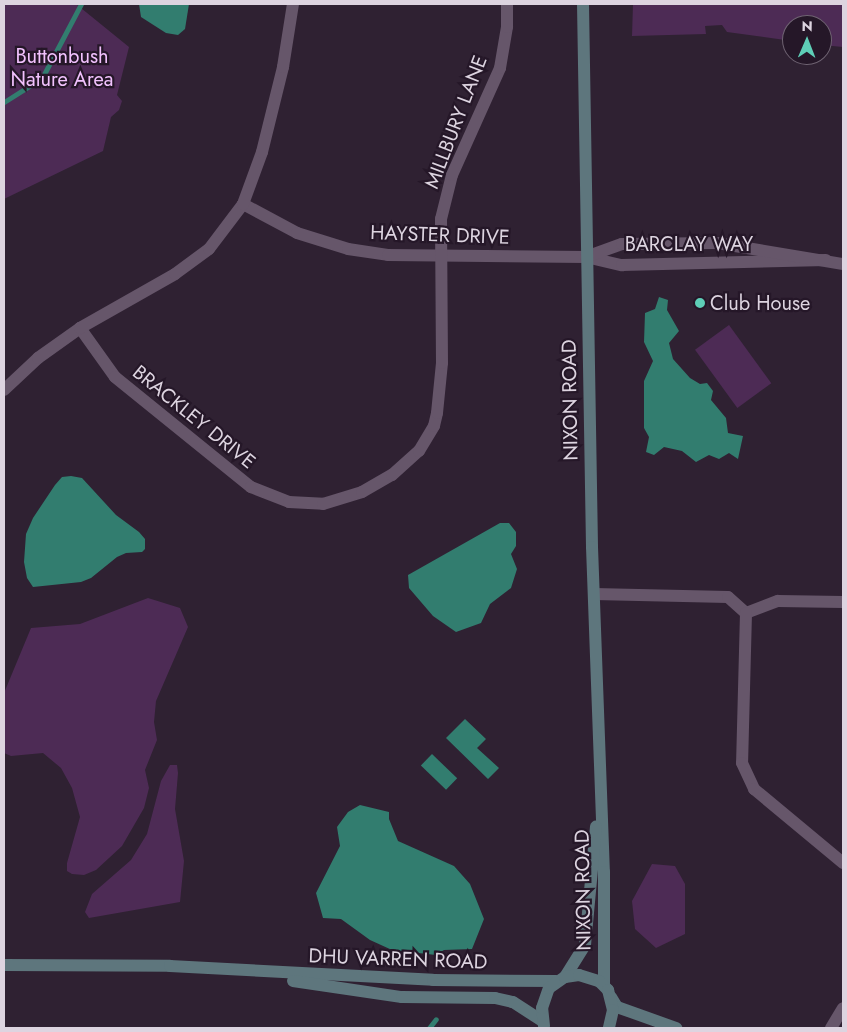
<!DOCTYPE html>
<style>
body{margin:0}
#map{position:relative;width:847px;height:1032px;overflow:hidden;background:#2f2132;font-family:Jost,sans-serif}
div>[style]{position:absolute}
.green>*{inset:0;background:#4d2b55;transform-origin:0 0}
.water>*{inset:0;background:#327d6f;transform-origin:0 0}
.stream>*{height:5px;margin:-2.5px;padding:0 2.5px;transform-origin:2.5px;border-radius:2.5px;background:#327d6f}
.street>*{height:12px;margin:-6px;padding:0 6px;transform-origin:6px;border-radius:6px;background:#66566a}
.secondary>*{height:12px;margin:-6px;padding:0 6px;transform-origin:6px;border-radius:6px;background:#5e767d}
.dots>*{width:14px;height:14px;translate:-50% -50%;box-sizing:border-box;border:2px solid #251728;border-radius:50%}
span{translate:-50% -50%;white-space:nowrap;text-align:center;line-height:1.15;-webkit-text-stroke:4.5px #251728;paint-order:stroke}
.park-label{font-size:20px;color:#f2c2fe}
.street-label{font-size:20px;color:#ddd4e0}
.poi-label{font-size:20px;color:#ddd4e0}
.left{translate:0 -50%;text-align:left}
.frame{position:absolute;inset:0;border:5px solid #ddd4e0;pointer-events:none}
.north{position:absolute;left:782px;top:15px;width:50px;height:50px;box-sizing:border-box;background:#251728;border:1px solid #6f6372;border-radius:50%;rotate:1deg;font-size:14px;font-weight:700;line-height:20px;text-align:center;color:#ddd4e0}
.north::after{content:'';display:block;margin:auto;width:18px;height:22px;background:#5eceb7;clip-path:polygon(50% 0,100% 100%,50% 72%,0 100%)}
</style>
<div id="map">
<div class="green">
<div style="clip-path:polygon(4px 4px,76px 4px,129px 47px,117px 95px,122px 101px,119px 110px,111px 117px,103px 151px,4px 199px)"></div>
<div style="clip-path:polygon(633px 4px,843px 4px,843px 47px,822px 45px,822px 25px,792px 25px,792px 41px,727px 32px,722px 25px,705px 26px,706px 34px,632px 36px)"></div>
<div style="left:729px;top:325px;width:72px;height:42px;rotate:54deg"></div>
<div style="clip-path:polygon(148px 598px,180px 608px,188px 627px,156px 701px,154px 722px,157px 740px,145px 770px,149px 788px,144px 808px,122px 846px,96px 870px,84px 875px,72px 874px,67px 871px,67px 863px,80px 817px,72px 788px,61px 768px,43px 753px,11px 756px,4px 753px,4px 693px,31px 628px,80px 624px)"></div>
<div style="clip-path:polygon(170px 765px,177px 765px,178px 773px,175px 809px,184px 861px,180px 902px,89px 918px,85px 912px,92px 894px,131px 860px,147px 834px,161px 781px)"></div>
<div style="clip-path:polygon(652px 864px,675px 866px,685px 884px,685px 934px,656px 948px,635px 929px,632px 901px)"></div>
</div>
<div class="water">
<div style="clip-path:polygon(139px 4px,189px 4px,185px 29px,178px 35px,166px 33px,141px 17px)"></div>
<div style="clip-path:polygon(659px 297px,668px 300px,667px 310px,679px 331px,669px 343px,673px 359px,690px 378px,700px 384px,707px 383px,713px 391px,711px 400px,726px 418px,728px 433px,743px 436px,738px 459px,729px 453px,719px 459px,709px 455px,696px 462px,682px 451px,664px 447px,654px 455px,646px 452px,649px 437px,644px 428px,644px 381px,653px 361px,644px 342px,645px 313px,655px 309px)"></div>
<div style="clip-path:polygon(71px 476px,82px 478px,116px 515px,139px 532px,145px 539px,145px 549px,142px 552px,126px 553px,117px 557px,91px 578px,81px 582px,33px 587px,27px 578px,24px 562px,26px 534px,33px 518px,55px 485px,62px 477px)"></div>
<div style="clip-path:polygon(500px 523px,509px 523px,516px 532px,516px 546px,511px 554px,517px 569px,511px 588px,490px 604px,481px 623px,456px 632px,433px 616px,409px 588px,408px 575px)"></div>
<div style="clip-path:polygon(465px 719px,486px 739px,477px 748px,499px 768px,488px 779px,446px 738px)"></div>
<div style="left:432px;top:754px;width:35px;height:16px;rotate:44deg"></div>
<div style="clip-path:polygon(360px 805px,389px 812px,389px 819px,398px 841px,454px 866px,470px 884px,484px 919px,472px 949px,444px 950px,436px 955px,392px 950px,370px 940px,341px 919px,323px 918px,316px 893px,340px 846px,337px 827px,348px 812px)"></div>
</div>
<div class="stream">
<div style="left:4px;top:102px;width:45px;rotate:-32.3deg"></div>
<div style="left:42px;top:78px;width:84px;rotate:-62.2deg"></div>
<div style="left:429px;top:1028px;width:11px;rotate:-52deg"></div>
</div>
<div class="street">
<div style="left:243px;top:204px;width:61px;rotate:28.2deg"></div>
<div style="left:297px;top:233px;width:53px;rotate:17.4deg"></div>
<div style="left:348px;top:249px;width:40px;rotate:8.5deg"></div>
<div style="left:388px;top:255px;width:198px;rotate:0.6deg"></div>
<div style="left:586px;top:257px;width:37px;rotate:13deg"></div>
<div style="left:622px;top:265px;width:204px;rotate:-1.4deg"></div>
<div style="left:586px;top:257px;width:38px;rotate:-20deg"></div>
<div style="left:622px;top:244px;width:95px;rotate:-0.6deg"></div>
<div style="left:717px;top:243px;width:128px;rotate:9.5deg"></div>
<div style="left:80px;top:328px;width:60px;rotate:54.5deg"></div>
<div style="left:115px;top:377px;width:175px;rotate:39deg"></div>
<div style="left:251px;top:487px;width:41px;rotate:21.5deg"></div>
<div style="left:289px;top:502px;width:34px;rotate:3deg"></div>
<div style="left:323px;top:504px;width:41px;rotate:-17.1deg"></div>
<div style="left:362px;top:492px;width:34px;rotate:-30deg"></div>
<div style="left:392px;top:475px;width:36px;rotate:-42deg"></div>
<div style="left:419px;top:451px;width:29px;rotate:-59deg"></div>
<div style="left:434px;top:426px;width:13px;rotate:-77deg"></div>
<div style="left:437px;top:413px;width:50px;rotate:-84.3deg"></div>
<div style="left:442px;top:363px;width:144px;rotate:-90.4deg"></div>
<div style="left:441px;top:219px;width:45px;rotate:-76deg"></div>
<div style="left:452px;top:175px;width:117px;rotate:-65.8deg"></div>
<div style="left:500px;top:68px;width:42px;rotate:-80.3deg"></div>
<div style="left:507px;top:27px;width:23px;rotate:-90deg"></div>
<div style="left:4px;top:390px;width:47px;rotate:-43.3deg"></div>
<div style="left:38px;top:358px;width:52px;rotate:-35.5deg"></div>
<div style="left:80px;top:328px;width:109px;rotate:-29.6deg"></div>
<div style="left:175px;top:274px;width:42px;rotate:-36.3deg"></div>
<div style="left:209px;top:249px;width:56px;rotate:-52.9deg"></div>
<div style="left:243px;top:204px;width:55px;rotate:-69.9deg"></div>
<div style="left:262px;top:152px;width:88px;rotate:-76.1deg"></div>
<div style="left:283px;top:67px;width:64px;rotate:-81deg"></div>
<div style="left:594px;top:594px;width:134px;rotate:1.3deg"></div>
<div style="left:728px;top:597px;width:24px;rotate:42deg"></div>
<div style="left:746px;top:613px;width:34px;rotate:-21deg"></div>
<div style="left:778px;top:601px;width:65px;rotate:0.9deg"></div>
<div style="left:746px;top:613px;width:150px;rotate:91.5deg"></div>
<div style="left:742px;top:763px;width:29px;rotate:65deg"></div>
<div style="left:754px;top:789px;width:116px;rotate:39.7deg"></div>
<div style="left:831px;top:1028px;width:23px;rotate:-59deg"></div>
</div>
<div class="secondary">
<div style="left:583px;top:4px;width:543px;rotate:89.05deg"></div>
<div style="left:592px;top:547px;width:325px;rotate:87.9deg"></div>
<div style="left:604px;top:872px;width:112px;rotate:90deg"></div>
<div style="left:4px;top:965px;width:166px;rotate:0.3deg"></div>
<div style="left:170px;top:966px;width:263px;rotate:3deg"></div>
<div style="left:433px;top:980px;width:123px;rotate:0.5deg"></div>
<div style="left:565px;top:977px;width:38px;rotate:-58deg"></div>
<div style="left:585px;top:945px;width:119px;rotate:-84.7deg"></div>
<div style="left:293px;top:981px;width:110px;rotate:8.4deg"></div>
<div style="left:402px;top:997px;width:93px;rotate:0.6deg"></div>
<div style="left:495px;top:998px;width:18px;rotate:13deg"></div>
<div style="left:513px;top:1002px;width:35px;rotate:33deg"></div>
<div style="left:611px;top:997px;width:12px;rotate:59deg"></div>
<div style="left:617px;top:1007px;width:63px;rotate:19.6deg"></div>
<div style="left:544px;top:1026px;width:18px;rotate:-96deg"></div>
<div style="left:542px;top:1008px;width:21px;rotate:-71deg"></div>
<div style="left:549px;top:988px;width:19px;rotate:-35deg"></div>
<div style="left:565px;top:977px;width:14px;rotate:-8deg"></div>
<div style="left:579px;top:975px;width:21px;rotate:17deg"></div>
<div style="left:599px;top:981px;width:13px;rotate:45deg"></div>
<div style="left:608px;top:990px;width:21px;rotate:76deg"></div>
<div style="left:613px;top:1010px;width:18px;rotate:103deg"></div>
</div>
<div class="dots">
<div style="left:700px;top:303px;background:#5eceb7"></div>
</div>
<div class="park-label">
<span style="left:62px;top:68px">Buttonbush<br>Nature Area</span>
</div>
<div class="street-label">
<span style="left:456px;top:122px;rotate:-69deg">MILLBURY LANE</span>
<span style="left:440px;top:235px;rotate:2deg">HAYSTER DRIVE</span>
<span style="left:689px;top:244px">BARCLAY WAY</span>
<span style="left:570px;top:400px;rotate:-91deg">NIXON ROAD</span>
<span style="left:194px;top:417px;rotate:39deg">BRACKLEY DRIVE</span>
<span style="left:583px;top:890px;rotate:-91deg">NIXON ROAD</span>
<span style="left:398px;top:959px;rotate:2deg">DHU VARREN ROAD</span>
</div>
<div class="poi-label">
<span class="left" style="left:710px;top:303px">Club House</span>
</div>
<div class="frame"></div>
<div class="north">N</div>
</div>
